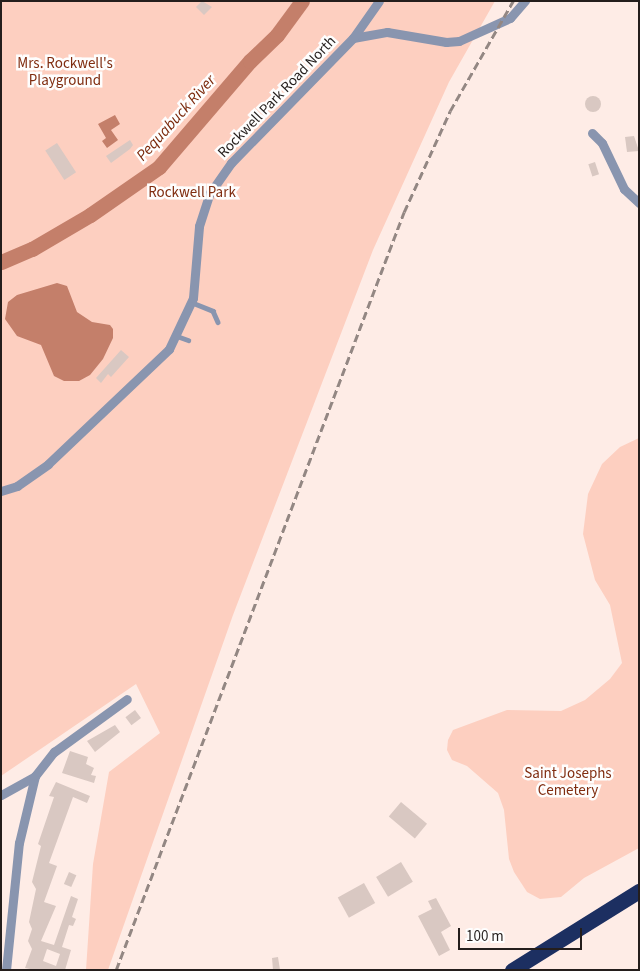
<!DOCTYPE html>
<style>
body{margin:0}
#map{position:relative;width:640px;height:971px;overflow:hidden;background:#feece6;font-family:"Source Sans 3",sans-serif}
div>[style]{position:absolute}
.green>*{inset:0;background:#fdcfc0}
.water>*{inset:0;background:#c47f6a}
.river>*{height:15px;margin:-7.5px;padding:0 7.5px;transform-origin:7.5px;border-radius:7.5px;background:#c47f6a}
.building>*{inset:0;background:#d9c8c2;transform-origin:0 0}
.round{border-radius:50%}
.lane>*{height:4.5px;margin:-2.25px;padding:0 2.25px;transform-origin:2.25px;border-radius:2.25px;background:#8995af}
.street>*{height:9px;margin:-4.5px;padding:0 4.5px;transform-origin:4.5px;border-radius:4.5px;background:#8995af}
.highway>*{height:15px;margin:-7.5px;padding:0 7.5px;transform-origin:7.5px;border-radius:7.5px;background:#1c2f61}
.rail>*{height:2.5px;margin-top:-1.25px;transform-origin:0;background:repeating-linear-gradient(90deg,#938783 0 8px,transparent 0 12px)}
span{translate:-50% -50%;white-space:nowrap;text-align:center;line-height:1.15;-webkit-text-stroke:5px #fefefe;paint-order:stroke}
.park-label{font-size:15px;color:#802d10}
.street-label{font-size:15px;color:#241e1c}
.water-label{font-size:16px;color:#792709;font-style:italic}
.frame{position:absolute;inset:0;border:2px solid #241e1c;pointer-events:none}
.scale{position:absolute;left:458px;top:928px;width:124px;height:22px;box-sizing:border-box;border:2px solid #241e1c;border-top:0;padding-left:6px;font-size:15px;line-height:18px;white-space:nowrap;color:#241e1c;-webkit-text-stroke:4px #fefefe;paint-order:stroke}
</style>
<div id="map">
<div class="green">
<div style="clip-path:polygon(4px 1px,495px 1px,449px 82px,373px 250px,233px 615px,108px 970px,86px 970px,93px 864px,109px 772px,160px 733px,136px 684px,1px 776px,1px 3px)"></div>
<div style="clip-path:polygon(639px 438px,639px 848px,584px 878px,561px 897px,540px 899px,527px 892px,514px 872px,509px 859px,504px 810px,498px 793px,467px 766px,452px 760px,447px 750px,448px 740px,453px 730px,507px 710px,561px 711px,585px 700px,610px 679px,622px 663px,610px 605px,595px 580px,583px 534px,588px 494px,602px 464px,620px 447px)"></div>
</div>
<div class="water">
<div style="clip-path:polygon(115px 115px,120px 124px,111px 130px,118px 140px,107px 148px,102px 141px,106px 138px,98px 124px)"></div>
<div style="clip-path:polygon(57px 283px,67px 286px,77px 312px,92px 322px,110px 325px,113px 329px,113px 338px,103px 359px,90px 375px,79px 381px,64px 381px,54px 376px,41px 345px,17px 336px,5px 319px,8px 302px,17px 295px)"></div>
</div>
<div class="river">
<div style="left:1px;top:262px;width:34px;rotate:-23deg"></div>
<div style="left:32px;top:249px;width:67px;rotate:-30.4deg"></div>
<div style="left:90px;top:215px;width:84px;rotate:-34.8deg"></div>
<div style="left:159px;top:167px;width:140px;rotate:-49.4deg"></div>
<div style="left:250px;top:61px;width:37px;rotate:-44deg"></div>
<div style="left:277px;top:35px;width:42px;rotate:-53.7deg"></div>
</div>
<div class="building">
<div style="clip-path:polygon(202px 1px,212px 7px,204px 15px,196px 7px)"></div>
<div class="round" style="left:585px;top:96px;width:16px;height:16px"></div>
<div style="clip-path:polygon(634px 136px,639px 151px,627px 152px,625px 137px)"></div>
<div style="clip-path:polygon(130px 140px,133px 145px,130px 149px,111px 163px,106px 156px)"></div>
<div style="left:57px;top:143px;width:35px;height:14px;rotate:57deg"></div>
<div style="left:595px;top:162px;width:13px;height:7px;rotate:72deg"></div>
<div style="clip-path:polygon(121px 350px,129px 357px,111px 377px,108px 374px,101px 383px,96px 378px)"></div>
<div style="left:135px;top:710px;width:10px;height:12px;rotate:53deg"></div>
<div style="clip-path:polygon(115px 725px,120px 732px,95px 752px,87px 741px)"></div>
<div style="clip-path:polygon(70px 751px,88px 757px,86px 764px,94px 768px,91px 775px,96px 776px,94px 783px,62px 773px)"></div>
<div style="clip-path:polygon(evenodd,56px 782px,90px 796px,87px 803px,73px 797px,49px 863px,57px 866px,44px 902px,56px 906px,41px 941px,54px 945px,71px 896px,78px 899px,72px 917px,76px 919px,73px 926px,69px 925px,62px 947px,71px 950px,65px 970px,30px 969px,25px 968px,32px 949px,28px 941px,32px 929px,29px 922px,36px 889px,32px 882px,41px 846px,38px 844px,54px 797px,49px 796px,56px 782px,47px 949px,60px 954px,56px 966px,43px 961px,47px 949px)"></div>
<div style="left:401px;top:802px;width:34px;height:19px;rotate:40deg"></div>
<div style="left:401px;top:862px;width:23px;height:29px;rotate:59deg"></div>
<div style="left:69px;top:872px;width:8px;height:13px;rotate:23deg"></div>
<div style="left:364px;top:883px;width:23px;height:30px;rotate:61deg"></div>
<div style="clip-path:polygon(436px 898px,451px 926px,441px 932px,450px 950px,439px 956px,418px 916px,432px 909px,428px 901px)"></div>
<div style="clip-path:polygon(278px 957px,280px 970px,273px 970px,272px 958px)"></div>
</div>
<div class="lane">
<div style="left:191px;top:302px;width:24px;rotate:22deg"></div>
<div style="left:213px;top:311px;width:12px;rotate:66deg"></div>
<div style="left:177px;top:336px;width:12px;rotate:20deg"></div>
</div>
<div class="street">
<div style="left:353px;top:38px;width:35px;rotate:-10deg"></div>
<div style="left:387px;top:32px;width:60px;rotate:9.6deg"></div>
<div style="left:446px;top:42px;width:13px;rotate:-4deg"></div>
<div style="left:459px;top:41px;width:56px;rotate:-24.3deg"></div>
<div style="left:510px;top:18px;width:23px;rotate:-49deg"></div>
<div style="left:592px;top:133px;width:14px;rotate:45deg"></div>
<div style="left:602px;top:143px;width:51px;rotate:64.4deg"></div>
<div style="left:624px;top:189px;width:21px;rotate:43deg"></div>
<div style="left:1px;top:491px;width:17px;rotate:-17deg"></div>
<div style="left:17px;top:486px;width:38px;rotate:-35deg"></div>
<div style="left:48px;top:464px;width:167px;rotate:-43.5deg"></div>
<div style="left:169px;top:349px;width:56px;rotate:-64.8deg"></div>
<div style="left:193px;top:298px;width:72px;rotate:-85.2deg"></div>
<div style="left:199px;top:226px;width:35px;rotate:-72deg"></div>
<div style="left:210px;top:193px;width:37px;rotate:-55deg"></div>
<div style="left:231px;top:163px;width:175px;rotate:-45.7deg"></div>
<div style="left:353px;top:38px;width:45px;rotate:-54.9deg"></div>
<div style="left:1px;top:795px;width:39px;rotate:-29deg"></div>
<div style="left:6px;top:970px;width:128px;rotate:-84.2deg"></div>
<div style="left:19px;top:843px;width:69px;rotate:-76.6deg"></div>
<div style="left:35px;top:776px;width:31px;rotate:-52deg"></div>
<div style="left:54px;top:752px;width:90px;rotate:-36deg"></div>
</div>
<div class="highway">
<div style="left:512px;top:970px;width:150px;rotate:-31.9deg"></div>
</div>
<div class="rail">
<div style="left:116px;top:970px;width:811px;rotate:-69.2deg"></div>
<div style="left:404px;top:212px;width:111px;rotate:-65.5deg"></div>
<div style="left:450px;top:111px;width:127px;rotate:-60.2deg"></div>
</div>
<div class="park-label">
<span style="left:65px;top:72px">Mrs. Rockwell's<br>Playground</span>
<span style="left:192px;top:193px">Rockwell Park</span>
<span style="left:568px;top:782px">Saint Josephs<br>Cemetery</span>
</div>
<div class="street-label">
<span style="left:277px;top:97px;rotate:-46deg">Rockwell Park Road North</span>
</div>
<div class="water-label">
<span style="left:176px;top:118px;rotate:-48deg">Pequabuck River</span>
</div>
<div class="frame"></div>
<div class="scale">100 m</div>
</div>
